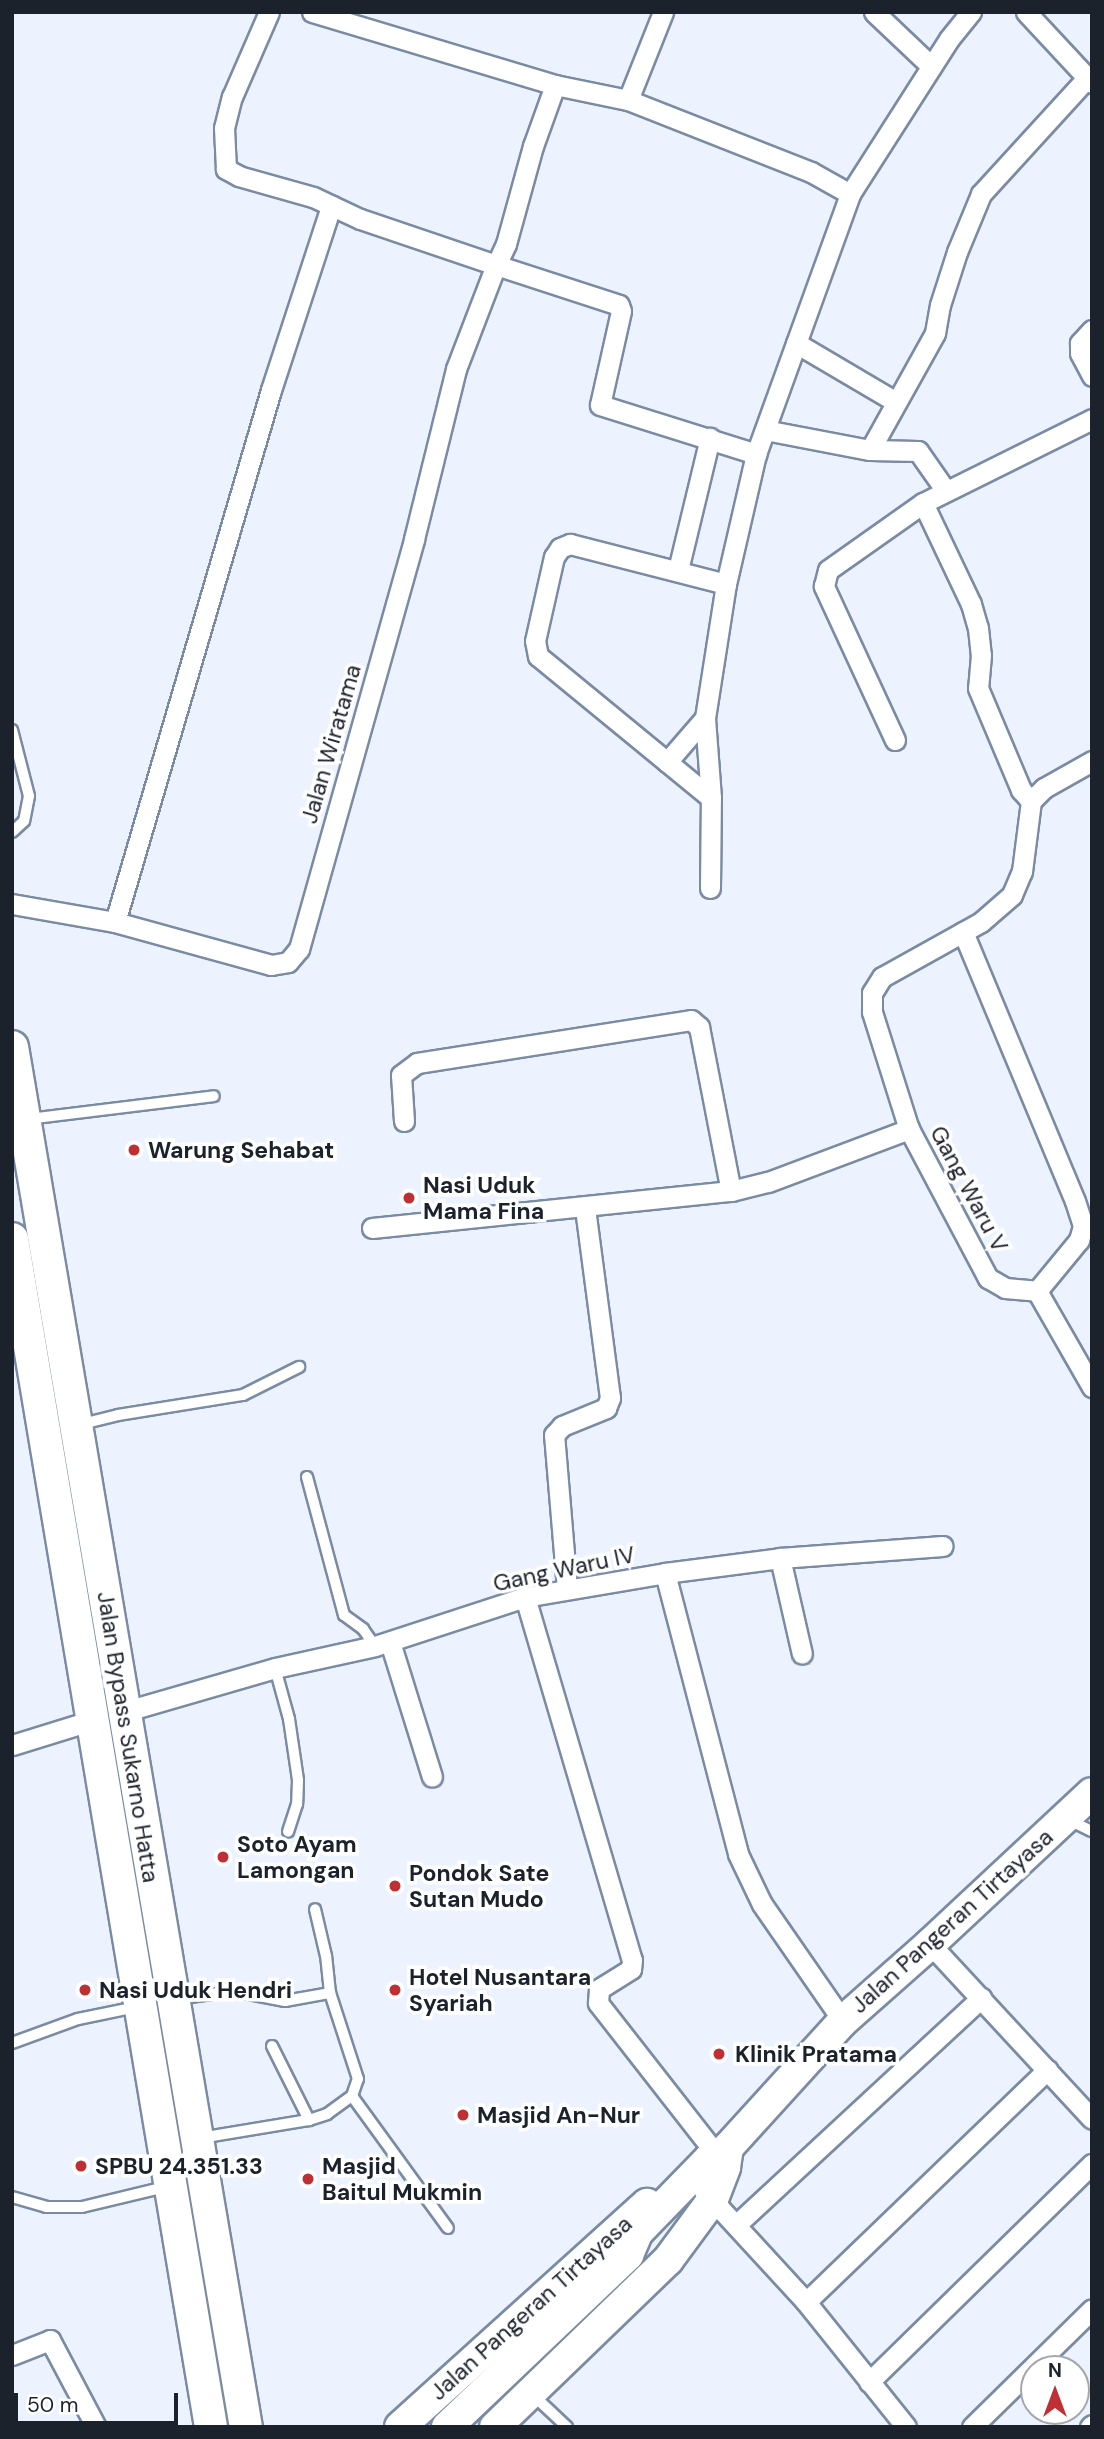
<!DOCTYPE html>
<style>
body{margin:0}
#map{position:relative;width:1104px;height:2439px;overflow:hidden;background:#ecf3fe;font-family:"DM Sans",sans-serif}
div>[style]{position:absolute}
.roads{filter:drop-shadow(2px 0 #7a8ba3) drop-shadow(-2px 0 #7a8ba3) drop-shadow(0 2px #7a8ba3) drop-shadow(0 -2px #7a8ba3)}
.service>*{height:10px;margin:-5px;padding:0 5px;transform-origin:5px;border-radius:5px;background:#fff}
.minor>*{height:19px;margin:-9.5px;padding:0 9.5px;transform-origin:9.5px;border-radius:9.5px;background:#fff}
.primary>*{height:30px;margin:-15px;padding:0 15px;transform-origin:15px;border-radius:15px;background:#fff}
.trunk>*{height:32px;margin:-16px;padding:0 16px;transform-origin:16px;border-radius:16px;background:#fff}
.dots>*{width:19px;height:19px;translate:-50% -50%;box-sizing:border-box;border:4px solid #fff;border-radius:50%}
span{translate:-50% -50%;white-space:nowrap;text-align:center;line-height:1.15;-webkit-text-stroke:7px #fff;paint-order:stroke}
.street-label{font-size:23px;color:#1c222c}
.poi-label{font-size:23px;color:#1c222c;font-weight:700}
.left{translate:0 -50%;text-align:left}
.frame{position:absolute;inset:0;border:14px solid #1c222c;pointer-events:none}
.north{position:absolute;left:1020px;top:2355px;width:70px;height:70px;box-sizing:border-box;background:#fff;border:2px solid #a4a7ab;border-radius:50%;rotate:0deg;font-size:19px;font-weight:700;line-height:28px;text-align:center;color:#1c222c}
.north::after{content:'';display:block;margin:auto;width:24px;height:32px;background:#bf2f33;clip-path:polygon(50% 0,100% 100%,50% 72%,0 100%)}
.scale{position:absolute;left:14px;top:2393px;width:164px;height:32px;box-sizing:border-box;border:4px solid #1c222c;border-top:0;padding-left:9px;font-size:21px;line-height:24px;white-space:nowrap;color:#1c222c;-webkit-text-stroke:5px #fff;paint-order:stroke}
</style>
<div id="map">
<div class="roads">
<div class="service">
<div style="left:12px;top:730px;width:68px;rotate:75.6deg"></div>
<div style="left:29px;top:796px;width:25px;rotate:101deg"></div>
<div style="left:24px;top:821px;width:16px;rotate:137deg"></div>
<div style="left:28px;top:1119px;width:187px;rotate:-7deg"></div>
<div style="left:82px;top:1424px;width:37px;rotate:-14deg"></div>
<div style="left:118px;top:1415px;width:127px;rotate:-9.1deg"></div>
<div style="left:243px;top:1395px;width:63px;rotate:-26.6deg"></div>
<div style="left:307px;top:1477px;width:143px;rotate:75deg"></div>
<div style="left:344px;top:1615px;width:24px;rotate:36deg"></div>
<div style="left:363px;top:1629px;width:21px;rotate:55deg"></div>
<div style="left:275px;top:1668px;width:53px;rotate:74.6deg"></div>
<div style="left:289px;top:1719px;width:62px;rotate:81.6deg"></div>
<div style="left:298px;top:1780px;width:24px;rotate:92deg"></div>
<div style="left:297px;top:1804px;width:29px;rotate:108deg"></div>
<div style="left:1069px;top:1820px;width:25px;rotate:26deg"></div>
<div style="left:176px;top:1999px;width:58px;rotate:-8deg"></div>
<div style="left:233px;top:1991px;width:53px;rotate:10.9deg"></div>
<div style="left:285px;top:2001px;width:46px;rotate:-10.1deg"></div>
<div style="left:12px;top:2043px;width:70px;rotate:-20deg"></div>
<div style="left:78px;top:2019px;width:59px;rotate:-11.7deg"></div>
<div style="left:272px;top:2046px;width:83px;rotate:63.4deg"></div>
<div style="left:352px;top:2096px;width:163px;rotate:54deg"></div>
<div style="left:200px;top:2138px;width:110px;rotate:-9.4deg"></div>
<div style="left:309px;top:2120px;width:19px;rotate:-18deg"></div>
<div style="left:327px;top:2114px;width:31px;rotate:-36deg"></div>
<div style="left:352px;top:2096px;width:18px;rotate:-71deg"></div>
<div style="left:358px;top:2079px;width:90px;rotate:-108deg"></div>
<div style="left:330px;top:1993px;width:37px;rotate:-96deg"></div>
<div style="left:326px;top:1956px;width:48px;rotate:-103.2deg"></div>
<div style="left:12px;top:2197px;width:35px;rotate:16deg"></div>
<div style="left:46px;top:2207px;width:36px"></div>
<div style="left:82px;top:2207px;width:85px;rotate:-13.5deg"></div>
<div style="left:533px;top:2395px;width:47px;rotate:43.3deg"></div>
</div>
<div class="minor">
<div style="left:312px;top:12px;width:254px;rotate:16.7deg"></div>
<div style="left:555px;top:85px;width:75px;rotate:11.6deg"></div>
<div style="left:628px;top:100px;width:197px;rotate:21.5deg"></div>
<div style="left:811px;top:172px;width:45px;rotate:29.4deg"></div>
<div style="left:874px;top:12px;width:79px;rotate:43.5deg"></div>
<div style="left:1026px;top:12px;width:97px;rotate:47.1deg"></div>
<div style="left:555px;top:85px;width:65px;rotate:109.8deg"></div>
<div style="left:533px;top:146px;width:102px;rotate:105.4deg"></div>
<div style="left:506px;top:244px;width:23px;rotate:115deg"></div>
<div style="left:496px;top:265px;width:129px;rotate:18deg"></div>
<div style="left:619px;top:305px;width:6px;rotate:72deg"></div>
<div style="left:621px;top:311px;width:96px;rotate:102.6deg"></div>
<div style="left:600px;top:405px;width:164px;rotate:17.4deg"></div>
<div style="left:628px;top:100px;width:95px;rotate:-68.3deg"></div>
<div style="left:1092px;top:330px;width:18px;rotate:133deg"></div>
<div style="left:1080px;top:343px;width:10px;rotate:90deg"></div>
<div style="left:1080px;top:353px;width:26px;rotate:62deg"></div>
<div style="left:796px;top:343px;width:116px;rotate:30.5deg"></div>
<div style="left:765px;top:430px;width:107px;rotate:10.8deg"></div>
<div style="left:870px;top:450px;width:48px;rotate:1.2deg"></div>
<div style="left:918px;top:451px;width:49px;rotate:55deg"></div>
<div style="left:870px;top:450px;width:134px;rotate:-60.9deg"></div>
<div style="left:935px;top:333px;width:28px;rotate:-80deg"></div>
<div style="left:940px;top:305px;width:56px;rotate:-72.2deg"></div>
<div style="left:957px;top:252px;width:63px;rotate:-67.5deg"></div>
<div style="left:981px;top:194px;width:157px;rotate:-47.6deg"></div>
<div style="left:923px;top:503px;width:112px;rotate:64.6deg"></div>
<div style="left:971px;top:604px;width:25px;rotate:74deg"></div>
<div style="left:978px;top:628px;width:27px;rotate:84deg"></div>
<div style="left:981px;top:655px;width:33px;rotate:95deg"></div>
<div style="left:978px;top:688px;width:111px;rotate:67.1deg"></div>
<div style="left:1021px;top:790px;width:15px;rotate:48deg"></div>
<div style="left:678px;top:570px;width:136px;rotate:-76.4deg"></div>
<div style="left:895px;top:740px;width:170px;rotate:-114.8deg"></div>
<div style="left:824px;top:586px;width:16px;rotate:-76deg"></div>
<div style="left:828px;top:570px;width:116px;rotate:-35.2deg"></div>
<div style="left:923px;top:503px;width:189px;rotate:-26.4deg"></div>
<div style="left:1092px;top:761px;width:55px;rotate:150.6deg"></div>
<div style="left:1044px;top:788px;width:18px;rotate:135deg"></div>
<div style="left:1031px;top:801px;width:71px;rotate:97.3deg"></div>
<div style="left:1022px;top:871px;width:26px;rotate:113deg"></div>
<div style="left:1012px;top:895px;width:41px;rotate:138.9deg"></div>
<div style="left:981px;top:922px;width:113px;rotate:150.9deg"></div>
<div style="left:882px;top:977px;width:19px;rotate:122deg"></div>
<div style="left:872px;top:993px;width:19px;rotate:90deg"></div>
<div style="left:872px;top:1012px;width:123px;rotate:72.5deg"></div>
<div style="left:909px;top:1129px;width:169px;rotate:62.1deg"></div>
<div style="left:988px;top:1278px;width:20px;rotate:30deg"></div>
<div style="left:1005px;top:1288px;width:32px;rotate:5deg"></div>
<div style="left:1037px;top:1291px;width:111px;rotate:60.2deg"></div>
<div style="left:667px;top:762px;width:58px;rotate:-49.2deg"></div>
<div style="left:711px;top:798px;width:224px;rotate:-140.6deg"></div>
<div style="left:538px;top:656px;width:15px;rotate:-101deg"></div>
<div style="left:535px;top:641px;width:86px;rotate:-77.3deg"></div>
<div style="left:554px;top:557px;width:11px;rotate:-56deg"></div>
<div style="left:560px;top:548px;width:11px;rotate:-22deg"></div>
<div style="left:570px;top:544px;width:161px;rotate:14.4deg"></div>
<div style="left:710px;top:888px;width:90px;rotate:-89.4deg"></div>
<div style="left:711px;top:798px;width:80px;rotate:-94.3deg"></div>
<div style="left:705px;top:718px;width:136px;rotate:-81.1deg"></div>
<div style="left:726px;top:584px;width:133px;rotate:-77deg"></div>
<div style="left:756px;top:454px;width:276px;rotate:-70.1deg"></div>
<div style="left:850px;top:194px;width:184px;rotate:-57.4deg"></div>
<div style="left:949px;top:39px;width:35px;rotate:-51deg"></div>
<div style="left:12px;top:904px;width:105px;rotate:9.9deg"></div>
<div style="left:115px;top:922px;width:162px;rotate:15.4deg"></div>
<div style="left:271px;top:965px;width:17px;rotate:-10deg"></div>
<div style="left:288px;top:962px;width:17px;rotate:-50deg"></div>
<div style="left:299px;top:949px;width:426px;rotate:-74.3deg"></div>
<div style="left:414px;top:539px;width:175px;rotate:-76.1deg"></div>
<div style="left:456px;top:369px;width:111px;rotate:-69deg"></div>
<div style="left:496px;top:265px;width:144px;rotate:-161.3deg"></div>
<div style="left:360px;top:219px;width:52px;rotate:-154.9deg"></div>
<div style="left:313px;top:197px;width:77px;rotate:-164.2deg"></div>
<div style="left:239px;top:176px;width:15px;rotate:-152deg"></div>
<div style="left:226px;top:169px;width:41px;rotate:-92.8deg"></div>
<div style="left:224px;top:128px;width:32px;rotate:-76deg"></div>
<div style="left:232px;top:97px;width:93px;rotate:-66.5deg"></div>
<div style="left:115px;top:922px;width:554px;rotate:-73.66deg"></div>
<div style="left:271px;top:390px;width:194px;rotate:-71.9deg"></div>
<div style="left:963px;top:932px;width:291px;rotate:67.4deg"></div>
<div style="left:1075px;top:1201px;width:26px;rotate:72deg"></div>
<div style="left:1083px;top:1226px;width:15px;rotate:106deg"></div>
<div style="left:1079px;top:1240px;width:66px;rotate:129.5deg"></div>
<div style="left:404px;top:1121px;width:46px;rotate:-93.7deg"></div>
<div style="left:401px;top:1075px;width:20px;rotate:-37deg"></div>
<div style="left:417px;top:1063px;width:277px;rotate:-8.9deg"></div>
<div style="left:691px;top:1020px;width:11px;rotate:41deg"></div>
<div style="left:699px;top:1027px;width:167px;rotate:79deg"></div>
<div style="left:372px;top:1228px;width:361px;rotate:-5.9deg"></div>
<div style="left:731px;top:1191px;width:38px;rotate:-14deg"></div>
<div style="left:768px;top:1182px;width:151px;rotate:-20.6deg"></div>
<div style="left:780px;top:1558px;width:98px;rotate:77.1deg"></div>
<div style="left:665px;top:1573px;width:290px;rotate:75.4deg"></div>
<div style="left:738px;top:1854px;width:55px;rotate:64.4deg"></div>
<div style="left:762px;top:1904px;width:142px;rotate:55.3deg"></div>
<div style="left:567px;top:1589px;width:155px;rotate:-94.8deg"></div>
<div style="left:554px;top:1435px;width:12px;rotate:-48deg"></div>
<div style="left:562px;top:1426px;width:48px;rotate:-22.2deg"></div>
<div style="left:606px;top:1408px;width:11px;rotate:-68deg"></div>
<div style="left:610px;top:1398px;width:192px;rotate:-97.5deg"></div>
<div style="left:525px;top:1597px;width:378px;rotate:73.6deg"></div>
<div style="left:632px;top:1960px;width:9px;rotate:96deg"></div>
<div style="left:631px;top:1969px;width:38px;rotate:148deg"></div>
<div style="left:599px;top:1989px;width:14px;rotate:94deg"></div>
<div style="left:598px;top:2003px;width:185px;rotate:52deg"></div>
<div style="left:390px;top:1642px;width:141px;rotate:72.7deg"></div>
<div style="left:123px;top:1712px;width:158px;rotate:-16.1deg"></div>
<div style="left:275px;top:1668px;width:102px;rotate:-12.4deg"></div>
<div style="left:375px;top:1646px;width:158px;rotate:-18.1deg"></div>
<div style="left:525px;top:1597px;width:142px;rotate:-9.7deg"></div>
<div style="left:665px;top:1573px;width:116px;rotate:-7.4deg"></div>
<div style="left:780px;top:1558px;width:163px;rotate:-4.2deg"></div>
<div style="left:12px;top:1745px;width:85px;rotate:-17.2deg"></div>
<div style="left:930px;top:1944px;width:238px;rotate:47.2deg"></div>
<div style="left:704px;top:2191px;width:151px;rotate:47.4deg"></div>
<div style="left:806px;top:2302px;width:160px;rotate:51.3deg"></div>
<div style="left:737px;top:2224px;width:333px;rotate:-42.8deg"></div>
<div style="left:806px;top:2302px;width:335px;rotate:-43.9deg"></div>
<div style="left:12px;top:2355px;width:41px;rotate:-21.5deg"></div>
<div style="left:50px;top:2340px;width:98px;rotate:62.1deg"></div>
<div style="left:869px;top:2382px;width:312px;rotate:-44.4deg"></div>
<div style="left:972px;top:2427px;width:168px;rotate:-44.5deg"></div>
<div style="left:1090px;top:2427px;width:3px;rotate:-45deg"></div>
</div>
<div class="primary">
<div style="left:400px;top:2427px;width:333px;rotate:-42.1deg"></div>
<div style="left:447px;top:2427px;width:250px;rotate:-43.5deg"></div>
<div style="left:628px;top:2255px;width:25px;rotate:-67deg"></div>
<div style="left:638px;top:2232px;width:103px;rotate:-45.8deg"></div>
<div style="left:710px;top:2158px;width:13px;rotate:-18deg"></div>
<div style="left:722px;top:2154px;width:180px;rotate:-47.7deg"></div>
<div style="left:843px;top:2021px;width:116px;rotate:-41.5deg"></div>
<div style="left:930px;top:1944px;width:221px;rotate:-43deg"></div>
<div style="left:495px;top:2427px;width:240px;rotate:-44deg"></div>
<div style="left:668px;top:2260px;width:76px;rotate:-53.6deg"></div>
<div style="left:713px;top:2199px;width:34px;rotate:-69deg"></div>
<div style="left:725px;top:2167px;width:20px;rotate:-81deg"></div>
</div>
<div class="trunk">
<div style="left:12px;top:1047px;width:1400px;rotate:80.38deg"></div>
<div style="left:12px;top:1239px;width:1205px;rotate:80.49deg"></div>
</div>
</div>
<div class="dots">
<div style="left:134px;top:1150px;background:#bf2f33"></div>
<div style="left:409px;top:1198px;background:#bf2f33"></div>
<div style="left:223px;top:1857px;background:#bf2f33"></div>
<div style="left:395px;top:1886px;background:#bf2f33"></div>
<div style="left:85px;top:1990px;background:#bf2f33"></div>
<div style="left:395px;top:1990px;background:#bf2f33"></div>
<div style="left:719px;top:2054px;background:#bf2f33"></div>
<div style="left:463px;top:2115px;background:#bf2f33"></div>
<div style="left:81px;top:2166px;background:#bf2f33"></div>
<div style="left:308px;top:2179px;background:#bf2f33"></div>
</div>
<div class="street-label">
<span style="left:331px;top:744px;rotate:-74deg">Jalan Wiratama</span>
<span style="left:969px;top:1189px;rotate:62deg">Gang Waru V</span>
<span style="left:564px;top:1569px;rotate:-12deg">Gang Waru IV</span>
<span style="left:128px;top:1737px;rotate:81deg">Jalan Bypass Sukarno Hatta</span>
<span style="left:952px;top:1921px;rotate:-42deg">Jalan Pangeran Tirtayasa</span>
<span style="left:531px;top:2308px;rotate:-42deg">Jalan Pangeran Tirtayasa</span>
</div>
<div class="poi-label">
<span class="left" style="left:148px;top:1150px">Warung Sehabat</span>
<span class="left" style="left:423px;top:1198px">Nasi Uduk<br>Mama Fina</span>
<span class="left" style="left:237px;top:1857px">Soto Ayam<br>Lamongan</span>
<span class="left" style="left:409px;top:1886px">Pondok Sate<br>Sutan Mudo</span>
<span class="left" style="left:409px;top:1990px">Hotel Nusantara<br>Syariah</span>
<span class="left" style="left:99px;top:1990px">Nasi Uduk Hendri</span>
<span class="left" style="left:735px;top:2054px">Klinik Pratama</span>
<span class="left" style="left:477px;top:2115px">Masjid An-Nur</span>
<span class="left" style="left:95px;top:2166px">SPBU 24.351.33</span>
<span class="left" style="left:322px;top:2179px">Masjid<br>Baitul Mukmin</span>
</div>
<div class="frame"></div>
<div class="north">N</div>
<div class="scale">50 m</div>
</div>
